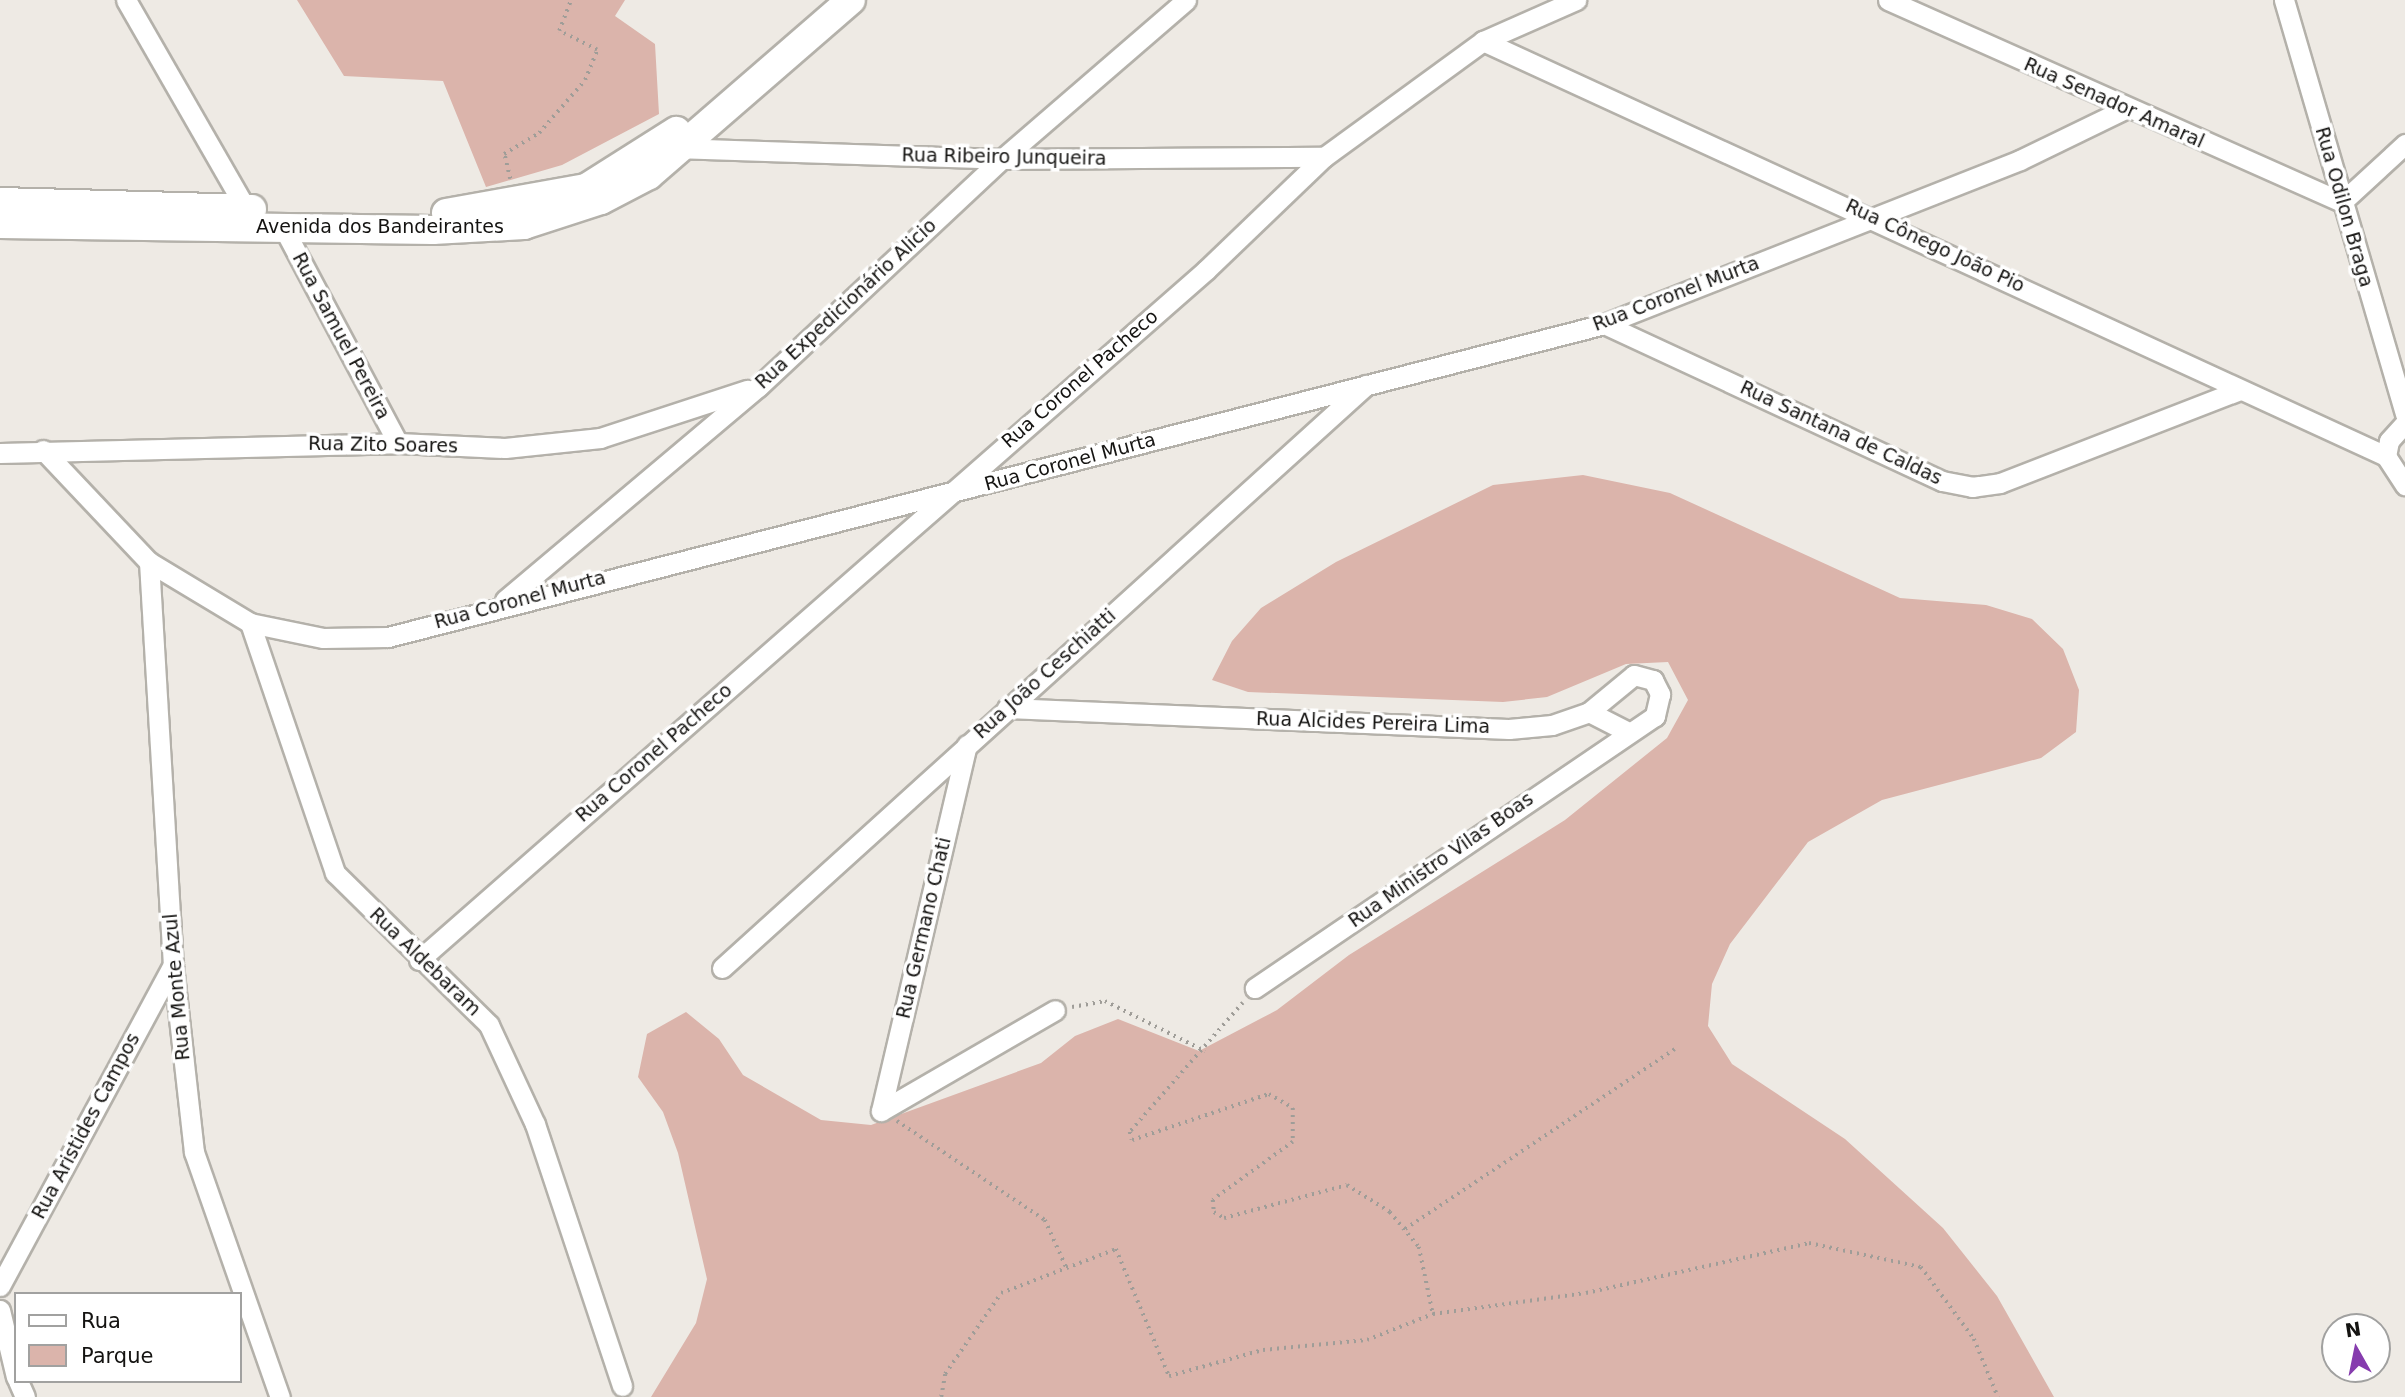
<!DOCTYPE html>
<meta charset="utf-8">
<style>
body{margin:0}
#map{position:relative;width:2405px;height:1397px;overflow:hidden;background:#eeeae4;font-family:"DejaVu Sans",sans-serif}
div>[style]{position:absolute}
.green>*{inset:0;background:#dbb4ab}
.path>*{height:3.5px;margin-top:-1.75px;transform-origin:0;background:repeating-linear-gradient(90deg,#9f9d98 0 2px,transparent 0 7px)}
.roads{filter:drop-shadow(2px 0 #b4b1aa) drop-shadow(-2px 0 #b4b1aa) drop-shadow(0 2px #b4b1aa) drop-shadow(0 -2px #b4b1aa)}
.street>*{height:19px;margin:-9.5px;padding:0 9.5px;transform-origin:9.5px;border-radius:9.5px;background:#fff}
.secondary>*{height:28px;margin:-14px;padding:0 14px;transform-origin:14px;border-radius:14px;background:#fff}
span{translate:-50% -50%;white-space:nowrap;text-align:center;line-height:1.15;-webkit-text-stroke:7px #fff;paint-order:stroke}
.street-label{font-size:19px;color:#141311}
.legend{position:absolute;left:14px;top:1292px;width:228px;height:91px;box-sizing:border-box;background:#fff;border:2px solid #a1a1a0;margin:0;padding:9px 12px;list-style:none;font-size:21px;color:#141311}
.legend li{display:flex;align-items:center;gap:14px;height:35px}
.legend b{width:35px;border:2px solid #a1a1a0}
.north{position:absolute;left:2321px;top:1313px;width:70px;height:70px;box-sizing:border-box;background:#fff;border:2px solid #a1a1a0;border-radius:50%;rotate:351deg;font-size:19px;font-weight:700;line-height:28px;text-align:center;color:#141311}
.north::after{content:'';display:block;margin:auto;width:24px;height:32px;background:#863cae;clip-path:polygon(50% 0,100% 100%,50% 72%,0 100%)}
</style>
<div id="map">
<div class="green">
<div style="clip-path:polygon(297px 0,625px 0,615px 16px,655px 44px,659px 114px,562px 165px,486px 187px,443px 81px,344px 76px)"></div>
<div style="clip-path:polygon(1583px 475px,1670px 493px,1900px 598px,1986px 605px,2032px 619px,2063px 649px,2079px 690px,2076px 732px,2041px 758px,1882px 800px,1808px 842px,1730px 944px,1712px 984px,1708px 1026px,1732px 1064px,1845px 1139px,1943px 1228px,1997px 1296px,2054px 1397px,651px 1397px,696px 1323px,707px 1279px,678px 1153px,663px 1112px,638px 1077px,647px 1034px,686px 1012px,719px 1039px,743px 1075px,821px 1120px,871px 1125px,1041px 1063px,1075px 1036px,1118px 1019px,1199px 1051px,1277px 1010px,1349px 955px,1565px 820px,1667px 738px,1688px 700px,1668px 662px,1626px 664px,1547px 697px,1503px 702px,1248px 692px,1212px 680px,1232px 641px,1261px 608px,1336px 562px,1493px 485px)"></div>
</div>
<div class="path">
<div style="left:510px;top:179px;width:26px;rotate:-103deg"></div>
<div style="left:504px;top:154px;width:41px;rotate:-31deg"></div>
<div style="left:539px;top:133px;width:70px;rotate:-49deg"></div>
<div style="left:585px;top:80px;width:32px;rotate:-68deg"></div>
<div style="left:597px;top:50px;width:42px;rotate:-153.4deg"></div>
<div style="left:559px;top:31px;width:33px;rotate:-69deg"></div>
<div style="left:1243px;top:1003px;width:171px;rotate:131.2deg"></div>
<div style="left:1130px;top:1132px;width:8px;rotate:76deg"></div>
<div style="left:1132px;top:1140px;width:145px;rotate:-18.6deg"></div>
<div style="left:1269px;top:1094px;width:28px;rotate:30deg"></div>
<div style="left:1293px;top:1108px;width:34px;rotate:90deg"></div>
<div style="left:1293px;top:1142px;width:99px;rotate:144.1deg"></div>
<div style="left:1213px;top:1200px;width:12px;rotate:85deg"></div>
<div style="left:1214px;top:1212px;width:12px;rotate:31deg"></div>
<div style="left:1224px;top:1218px;width:127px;rotate:-15deg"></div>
<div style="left:1347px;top:1185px;width:51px;rotate:32.1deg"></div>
<div style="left:1390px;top:1212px;width:45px;rotate:50.4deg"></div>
<div style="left:1419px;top:1247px;width:68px;rotate:78.2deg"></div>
<div style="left:1072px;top:1007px;width:34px;rotate:-10deg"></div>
<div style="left:1105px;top:1001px;width:112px;rotate:26.6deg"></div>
<div style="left:897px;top:1121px;width:178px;rotate:33.8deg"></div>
<div style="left:1045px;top:1220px;width:54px;rotate:65.8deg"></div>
<div style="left:1405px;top:1229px;width:324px;rotate:-33.7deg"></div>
<div style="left:941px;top:1397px;width:23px;rotate:-80deg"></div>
<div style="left:945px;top:1374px;width:98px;rotate:-55.3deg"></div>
<div style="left:1001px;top:1293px;width:123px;rotate:-20.9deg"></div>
<div style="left:1116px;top:1249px;width:138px;rotate:67.3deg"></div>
<div style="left:1169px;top:1376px;width:98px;rotate:-15.5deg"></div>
<div style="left:1263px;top:1350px;width:104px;rotate:-5.5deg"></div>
<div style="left:1367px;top:1340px;width:71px;rotate:-21.5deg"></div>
<div style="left:1433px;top:1314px;width:154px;rotate:-7.8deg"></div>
<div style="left:1586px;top:1293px;width:229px;rotate:-12.6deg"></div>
<div style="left:1809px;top:1243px;width:115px;rotate:12.1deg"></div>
<div style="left:1921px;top:1267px;width:89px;rotate:53.6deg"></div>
<div style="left:1974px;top:1339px;width:63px;rotate:67.5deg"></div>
</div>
<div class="roads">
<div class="street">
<div style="left:126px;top:0;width:241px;rotate:60.1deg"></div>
<div style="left:1888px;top:0;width:497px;rotate:24deg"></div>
<div style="left:2342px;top:202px;width:86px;rotate:-42.6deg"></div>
<div style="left:2284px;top:0;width:432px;rotate:73.7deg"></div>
<div style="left:1483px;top:41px;width:994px;rotate:24.68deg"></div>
<div style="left:674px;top:148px;width:328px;rotate:1.9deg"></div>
<div style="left:1002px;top:159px;width:322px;rotate:-0.4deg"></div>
<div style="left:284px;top:229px;width:242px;rotate:62deg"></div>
<div style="left:1604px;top:324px;width:373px;rotate:24.9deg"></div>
<div style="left:1942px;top:481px;width:31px;rotate:11deg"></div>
<div style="left:1972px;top:487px;width:28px;rotate:-8deg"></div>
<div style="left:2000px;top:483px;width:257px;rotate:-21.2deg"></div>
<div style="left:2405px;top:423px;width:24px;rotate:132deg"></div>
<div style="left:2389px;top:441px;width:15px;rotate:101deg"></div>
<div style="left:2386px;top:456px;width:35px;rotate:57deg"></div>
<div style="left:43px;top:450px;width:154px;rotate:46.6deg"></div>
<div style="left:149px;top:562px;width:118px;rotate:31.1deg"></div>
<div style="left:250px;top:623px;width:75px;rotate:11.6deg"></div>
<div style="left:323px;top:638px;width:65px;rotate:-0.9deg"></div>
<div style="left:388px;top:637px;width:1256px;rotate:-14.43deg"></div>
<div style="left:1604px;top:324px;width:447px;rotate:-21.5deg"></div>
<div style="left:2020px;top:160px;width:117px;rotate:-25.9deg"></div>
<div style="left:0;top:453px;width:398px;rotate:-1.4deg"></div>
<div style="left:398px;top:443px;width:107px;rotate:2.7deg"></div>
<div style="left:505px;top:448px;width:96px;rotate:-6deg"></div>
<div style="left:600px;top:438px;width:155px;rotate:-18.1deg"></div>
<div style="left:149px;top:562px;width:404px;rotate:86.6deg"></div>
<div style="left:173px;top:965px;width:188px;rotate:83.6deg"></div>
<div style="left:194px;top:1152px;width:260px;rotate:70.7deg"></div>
<div style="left:505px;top:600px;width:331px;rotate:-40.1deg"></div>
<div style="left:758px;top:387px;width:334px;rotate:-43.1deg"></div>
<div style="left:1002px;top:159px;width:243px;rotate:-40.8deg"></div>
<div style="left:250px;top:623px;width:264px;rotate:71.2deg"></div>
<div style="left:335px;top:873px;width:216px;rotate:44.6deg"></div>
<div style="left:489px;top:1025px;width:109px;rotate:65.1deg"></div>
<div style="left:535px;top:1124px;width:276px;rotate:71.6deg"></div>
<div style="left:1007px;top:708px;width:502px;rotate:2.4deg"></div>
<div style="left:1509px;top:729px;width:43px;rotate:-5.3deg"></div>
<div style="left:1552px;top:725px;width:39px;rotate:-19deg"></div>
<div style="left:1589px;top:712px;width:58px;rotate:-39.4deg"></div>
<div style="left:1634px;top:675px;width:20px;rotate:15deg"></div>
<div style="left:1653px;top:680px;width:16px;rotate:63deg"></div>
<div style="left:1660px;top:694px;width:23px;rotate:103deg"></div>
<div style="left:1655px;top:716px;width:484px;rotate:145.8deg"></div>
<div style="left:1589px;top:712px;width:44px;rotate:27.1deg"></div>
<div style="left:419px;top:960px;width:1047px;rotate:-41.24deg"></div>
<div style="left:1206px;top:270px;width:163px;rotate:-43.8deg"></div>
<div style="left:1324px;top:157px;width:197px;rotate:-36.1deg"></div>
<div style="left:1483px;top:41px;width:102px;rotate:-23.8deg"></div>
<div style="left:722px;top:968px;width:869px;rotate:-42.15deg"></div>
<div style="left:881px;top:1111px;width:376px;rotate:-76.8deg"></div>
<div style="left:881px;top:1111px;width:201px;rotate:-30.1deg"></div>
<div style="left:0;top:1286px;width:365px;rotate:-61.7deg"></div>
<div style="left:0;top:1310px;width:69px;rotate:76.6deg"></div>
<div style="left:18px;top:1381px;width:17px;rotate:66deg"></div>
</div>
<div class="secondary">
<div style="left:0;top:202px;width:252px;rotate:1.6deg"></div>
<div style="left:446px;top:213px;width:142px;rotate:-10.1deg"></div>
<div style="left:586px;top:188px;width:107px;rotate:-32.3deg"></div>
<div style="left:0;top:224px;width:433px;rotate:0.8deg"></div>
<div style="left:433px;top:230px;width:91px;rotate:-3.1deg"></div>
<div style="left:524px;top:225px;width:81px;rotate:-18deg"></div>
<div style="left:601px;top:200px;width:54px;rotate:-27.5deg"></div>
<div style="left:649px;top:175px;width:267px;rotate:-40.9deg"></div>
</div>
</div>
<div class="street-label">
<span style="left:2114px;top:103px;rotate:24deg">Rua Senador Amaral</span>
<span style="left:1004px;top:157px;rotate:1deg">Rua Ribeiro Junqueira</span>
<span style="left:2344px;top:207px;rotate:74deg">Rua Odilon Braga</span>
<span style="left:380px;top:227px">Avenida dos Bandeirantes</span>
<span style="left:1935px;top:246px;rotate:25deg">Rua Cônego João Pio</span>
<span style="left:1676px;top:294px;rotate:-21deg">Rua Coronel Murta</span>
<span style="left:846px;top:304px;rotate:-43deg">Rua Expedicionário Alicio</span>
<span style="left:341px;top:336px;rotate:62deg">Rua Samuel Pereira</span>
<span style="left:1080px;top:379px;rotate:-41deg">Rua Coronel Pacheco</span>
<span style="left:1841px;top:433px;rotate:25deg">Rua Santana de Caldas</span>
<span style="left:383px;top:445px;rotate:1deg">Rua Zito Soares</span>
<span style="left:1070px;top:462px;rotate:-15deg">Rua Coronel Murta</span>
<span style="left:520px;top:600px;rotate:-15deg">Rua Coronel Murta</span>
<span style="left:1045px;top:674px;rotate:-42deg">Rua João Ceschiatti</span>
<span style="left:1373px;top:723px;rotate:2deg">Rua Alcides Pereira Lima</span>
<span style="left:654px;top:753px;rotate:-41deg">Rua Coronel Pacheco</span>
<span style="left:1441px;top:860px;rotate:-35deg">Rua Ministro Vilas Boas</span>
<span style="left:924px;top:928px;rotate:-77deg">Rua Germano Chati</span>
<span style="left:425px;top:962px;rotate:44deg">Rua Aldebaram</span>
<span style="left:177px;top:987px;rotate:-95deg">Rua Monte Azul</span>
<span style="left:86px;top:1126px;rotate:-62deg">Rua Aristides Campos</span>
</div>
<ul class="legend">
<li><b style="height:9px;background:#fff"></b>Rua</li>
<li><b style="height:19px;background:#dbb4ab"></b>Parque</li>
</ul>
<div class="north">N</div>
</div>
